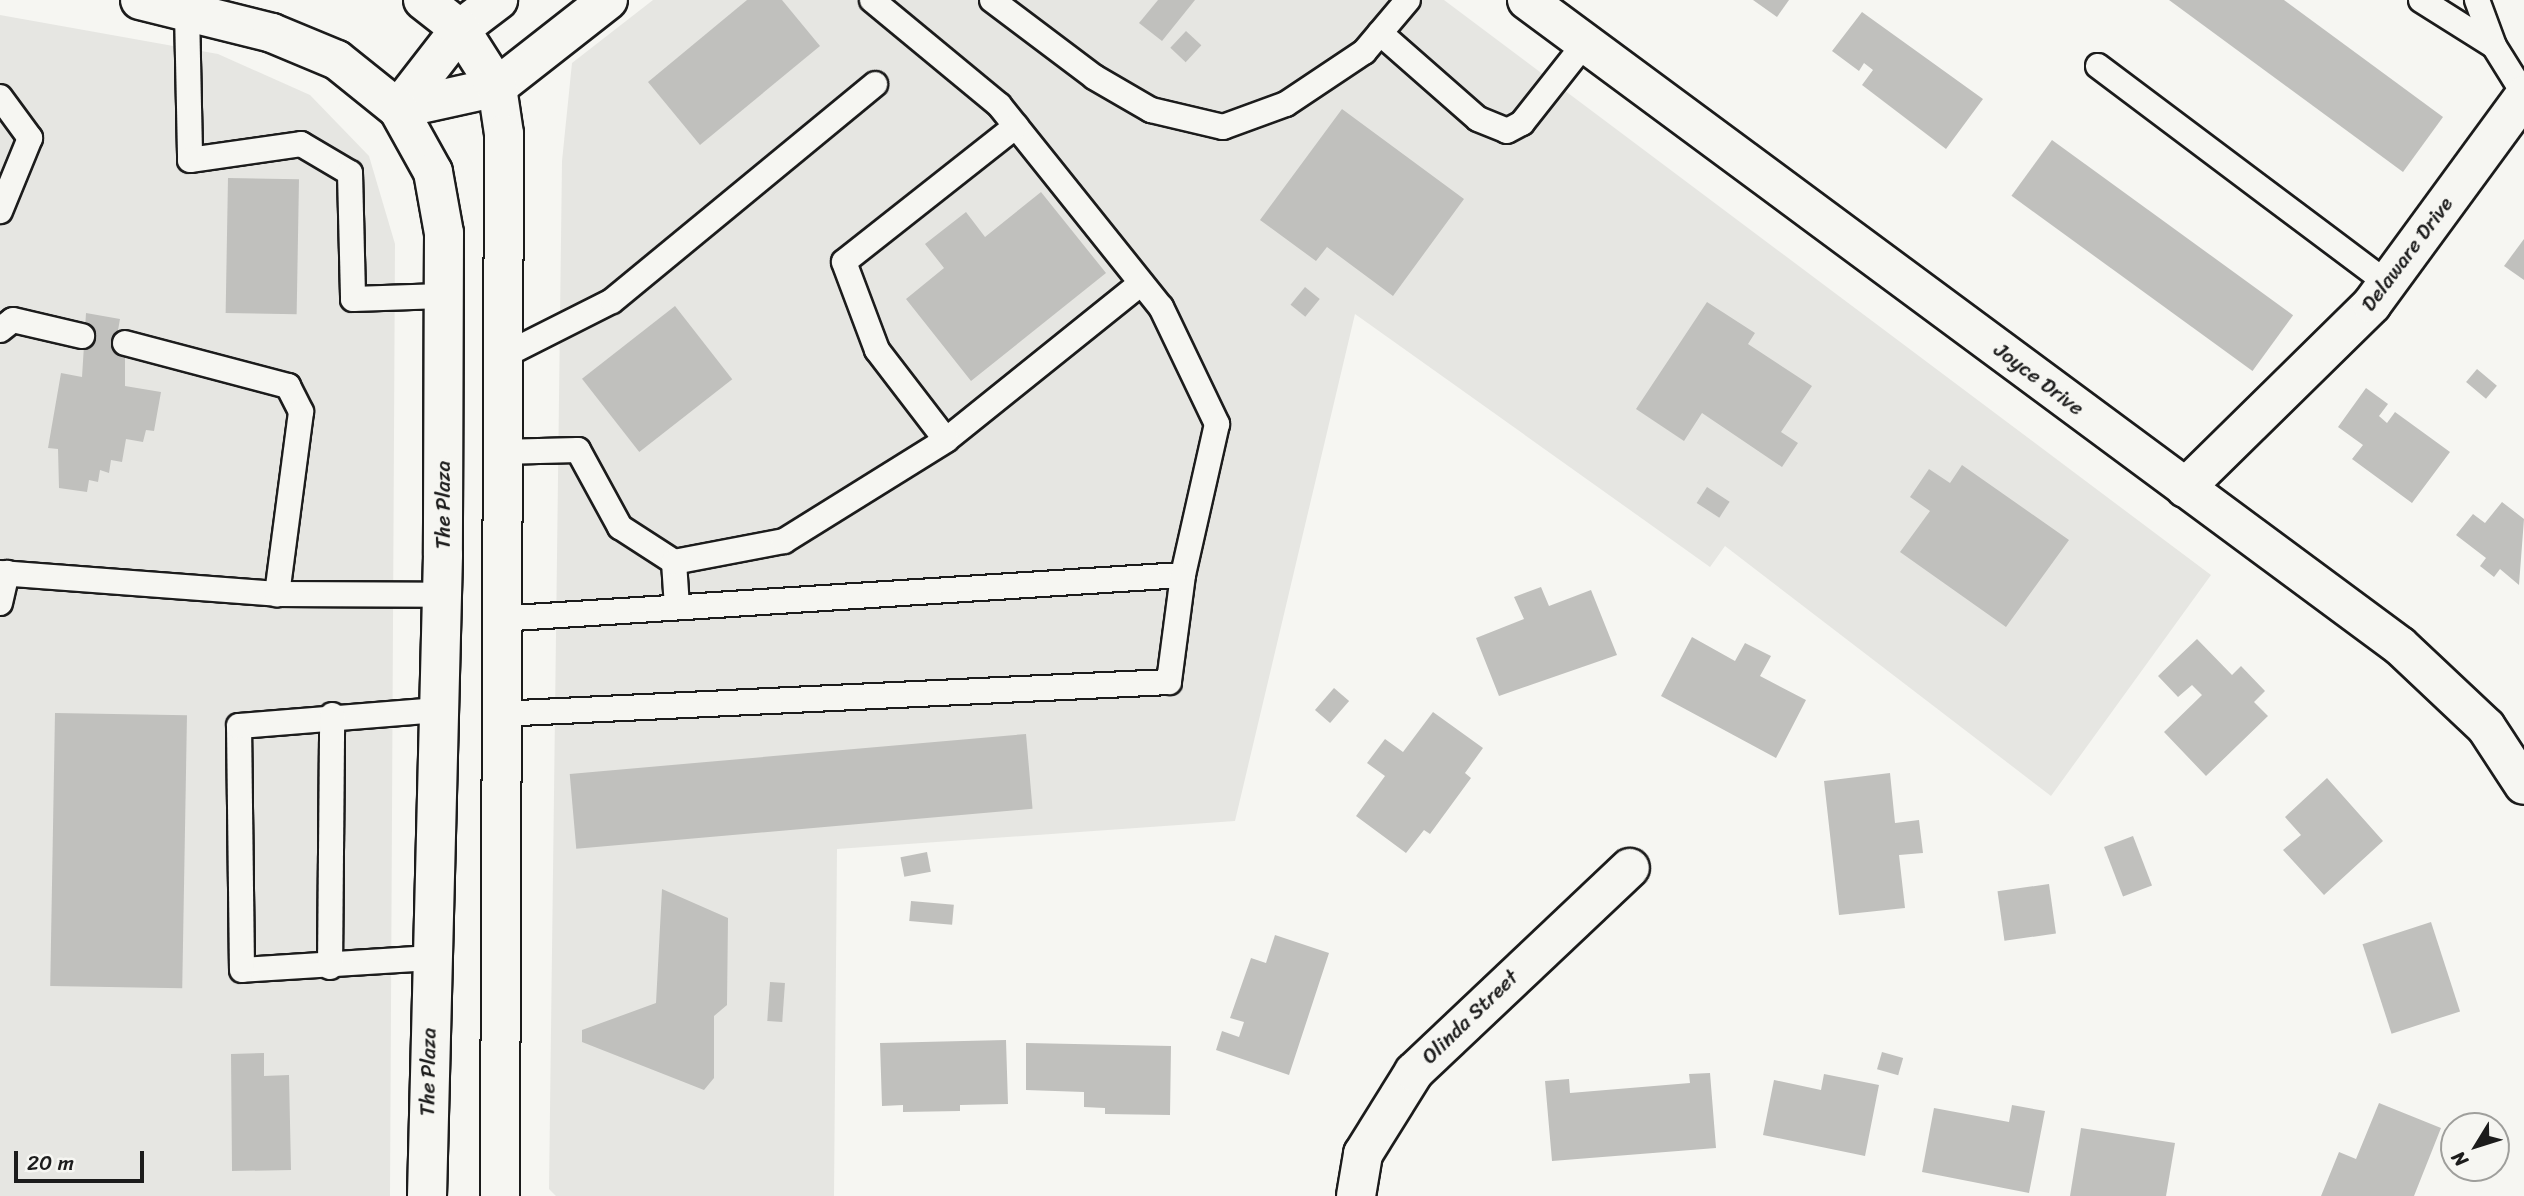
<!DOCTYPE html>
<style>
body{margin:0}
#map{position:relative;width:2524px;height:1196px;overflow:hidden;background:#f6f6f2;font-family:Sriracha,sans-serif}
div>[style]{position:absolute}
.built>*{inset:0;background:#e6e6e2}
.building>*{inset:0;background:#c0c0bd;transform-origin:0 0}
.roads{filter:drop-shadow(2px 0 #1c1c1c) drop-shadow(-2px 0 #1c1c1c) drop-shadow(0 2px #1c1c1c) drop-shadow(0 -2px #1c1c1c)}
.service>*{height:24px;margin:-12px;padding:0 12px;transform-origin:12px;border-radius:12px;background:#f6f6f2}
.minor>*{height:38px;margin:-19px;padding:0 19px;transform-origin:19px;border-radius:19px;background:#f6f6f2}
.tertiary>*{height:38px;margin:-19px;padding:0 19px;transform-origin:19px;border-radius:19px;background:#f6f6f2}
.secondary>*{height:38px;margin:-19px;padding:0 19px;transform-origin:19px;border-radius:19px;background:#f6f6f2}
span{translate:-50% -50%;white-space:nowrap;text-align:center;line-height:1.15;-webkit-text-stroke:6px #f6f6f2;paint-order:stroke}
.street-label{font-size:21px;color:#1c1c1c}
.north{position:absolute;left:2440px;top:1112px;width:70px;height:70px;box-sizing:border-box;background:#f6f6f2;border:2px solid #9f9f9c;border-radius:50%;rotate:232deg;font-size:19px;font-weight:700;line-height:28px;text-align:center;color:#1c1c1c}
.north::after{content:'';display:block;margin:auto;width:24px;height:32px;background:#1c1c1c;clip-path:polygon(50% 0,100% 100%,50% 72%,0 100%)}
.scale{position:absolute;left:14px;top:1151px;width:130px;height:32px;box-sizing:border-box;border:4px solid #1c1c1c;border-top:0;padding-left:9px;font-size:21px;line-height:24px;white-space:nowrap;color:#1c1c1c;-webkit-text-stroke:5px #f6f6f2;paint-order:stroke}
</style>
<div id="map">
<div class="built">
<div style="clip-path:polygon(653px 0,1444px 0,2211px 575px,2051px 796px,1725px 546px,1710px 567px,1355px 314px,1235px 821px,837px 849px,834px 1196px,556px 1196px,549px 1189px,562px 161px,572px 63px)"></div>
<div style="clip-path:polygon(0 15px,218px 54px,310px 95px,369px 156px,395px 244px,390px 1196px,0 1196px)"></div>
</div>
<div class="building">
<div style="clip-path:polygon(747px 0,782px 0,820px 46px,700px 145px,648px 82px)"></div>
<div style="clip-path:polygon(1158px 0,1195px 0,1162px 41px,1139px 23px)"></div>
<div style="clip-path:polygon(1753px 0,1789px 0,1777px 17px)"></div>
<div style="clip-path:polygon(2169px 0,2284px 0,2443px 117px,2403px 172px)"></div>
<div style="clip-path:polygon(1862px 12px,1983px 99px,1946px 149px,1862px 85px,1873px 70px,1864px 63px,1859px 71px,1832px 51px)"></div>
<div style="left:1186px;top:31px;width:21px;height:23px;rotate:43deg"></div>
<div style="clip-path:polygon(1342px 109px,1464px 199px,1393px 296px,1327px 247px,1316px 261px,1260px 220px)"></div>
<div style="left:2052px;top:140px;width:298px;height:69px;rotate:36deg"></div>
<div style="left:228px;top:178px;width:71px;height:135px;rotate:1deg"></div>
<div style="clip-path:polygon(1041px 192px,1106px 273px,971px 381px,906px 299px,944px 268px,925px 244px,966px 212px,985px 237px)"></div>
<div style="clip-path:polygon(2524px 239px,2524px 280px,2504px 266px)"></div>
<div style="left:1305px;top:287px;width:19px;height:23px;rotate:39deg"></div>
<div style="clip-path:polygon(1707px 302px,1755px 333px,1748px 344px,1812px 386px,1781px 432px,1798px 443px,1782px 467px,1702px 413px,1684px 441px,1636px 409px)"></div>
<div style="left:675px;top:306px;width:93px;height:118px;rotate:52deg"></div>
<div style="clip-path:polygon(86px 313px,120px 319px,116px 342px,125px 343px,125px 386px,161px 392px,154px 431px,146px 430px,143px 442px,126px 439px,122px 462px,111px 460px,109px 473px,100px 470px,98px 482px,89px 480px,87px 492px,59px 488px,58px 449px,48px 448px,61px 373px,82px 377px)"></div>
<div style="left:2477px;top:369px;width:26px;height:17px;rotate:40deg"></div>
<div style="clip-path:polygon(2366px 388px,2388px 404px,2379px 416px,2387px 423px,2395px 412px,2450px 452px,2412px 503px,2352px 459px,2363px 445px,2338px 427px)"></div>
<div style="clip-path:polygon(1962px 465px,2069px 540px,2006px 627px,1900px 552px,1930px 511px,1910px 497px,1929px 469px,1950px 483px)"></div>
<div style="left:1707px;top:487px;width:27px;height:19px;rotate:33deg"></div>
<div style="clip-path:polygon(2502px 502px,2524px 519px,2519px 585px,2500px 569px,2494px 577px,2480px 566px,2486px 558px,2456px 535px,2473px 514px,2485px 523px)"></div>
<div style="clip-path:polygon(1541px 587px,1549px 606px,1591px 590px,1617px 655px,1499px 696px,1476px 638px,1524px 619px,1514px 597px)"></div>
<div style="clip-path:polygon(1692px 637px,1735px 661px,1745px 643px,1771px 656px,1760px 676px,1806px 700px,1776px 758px,1661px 696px)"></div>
<div style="clip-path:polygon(2197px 639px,2232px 675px,2241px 666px,2265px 691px,2254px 702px,2268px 716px,2206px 776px,2164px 732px,2202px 695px,2192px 685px,2178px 697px,2158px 676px)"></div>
<div style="left:1334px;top:688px;width:20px;height:29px;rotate:41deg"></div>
<div style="clip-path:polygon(1433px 712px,1483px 748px,1465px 773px,1471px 778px,1430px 834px,1424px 830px,1406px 853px,1356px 816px,1385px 776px,1367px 763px,1385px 739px,1403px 752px)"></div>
<div style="left:55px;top:713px;width:132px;height:273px;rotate:1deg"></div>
<div style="left:1026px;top:734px;width:75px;height:458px;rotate:85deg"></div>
<div style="clip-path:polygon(1890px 773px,1895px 823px,1919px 820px,1923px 853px,1899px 855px,1905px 908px,1839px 915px,1824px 781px)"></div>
<div style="clip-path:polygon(2327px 778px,2383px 841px,2324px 895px,2283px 850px,2301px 835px,2285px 817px)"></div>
<div style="left:2133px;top:836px;width:53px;height:31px;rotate:69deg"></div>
<div style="left:927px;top:852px;width:20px;height:27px;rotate:79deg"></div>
<div style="left:2049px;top:884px;width:50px;height:52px;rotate:82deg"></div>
<div style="clip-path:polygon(662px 889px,728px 918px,727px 1005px,714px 1016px,714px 1078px,704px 1090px,582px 1042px,582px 1030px,656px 1003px)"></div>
<div style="left:911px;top:901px;width:43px;height:20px;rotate:5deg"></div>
<div style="left:2431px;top:922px;width:94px;height:72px;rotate:72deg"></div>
<div style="clip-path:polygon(1275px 935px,1329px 953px,1289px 1075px,1216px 1050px,1222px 1031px,1239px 1037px,1244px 1022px,1230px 1018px,1251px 958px,1266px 963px)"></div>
<div style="left:770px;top:982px;width:15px;height:39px;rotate:4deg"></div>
<div style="clip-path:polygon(1006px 1040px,1008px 1104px,960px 1105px,960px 1111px,903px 1112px,903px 1105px,882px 1106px,880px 1043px)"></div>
<div style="clip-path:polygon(1026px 1043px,1171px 1046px,1170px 1115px,1105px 1114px,1105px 1108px,1084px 1107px,1084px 1092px,1026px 1090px)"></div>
<div style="left:1882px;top:1052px;width:22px;height:18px;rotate:16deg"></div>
<div style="clip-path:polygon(264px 1053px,264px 1076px,289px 1075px,291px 1170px,232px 1171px,231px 1054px)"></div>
<div style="clip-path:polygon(1710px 1073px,1716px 1148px,1552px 1161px,1545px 1081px,1569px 1079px,1570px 1093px,1690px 1083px,1689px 1074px)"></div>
<div style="clip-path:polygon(1824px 1074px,1879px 1085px,1865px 1156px,1763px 1135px,1774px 1080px,1821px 1090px)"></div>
<div style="clip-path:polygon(2379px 1103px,2441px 1128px,2414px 1196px,2321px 1196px,2339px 1152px,2356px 1159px)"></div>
<div style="clip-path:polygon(2012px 1105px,2045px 1111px,2029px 1193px,1922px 1172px,1934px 1108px,2009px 1122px)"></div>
<div style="clip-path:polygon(2081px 1128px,2175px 1143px,2166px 1196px,2070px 1196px)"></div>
</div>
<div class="roads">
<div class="service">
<div style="left:872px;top:0;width:165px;rotate:39.6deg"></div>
<div style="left:999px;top:105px;width:259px;rotate:51.3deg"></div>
<div style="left:1161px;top:307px;width:130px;rotate:64.4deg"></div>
<div style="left:1217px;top:424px;width:155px;rotate:102.7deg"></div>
<div style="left:992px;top:0;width:128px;rotate:37deg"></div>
<div style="left:1094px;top:77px;width:66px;rotate:30.1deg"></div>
<div style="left:1151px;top:110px;width:74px;rotate:13.3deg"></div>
<div style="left:1223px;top:127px;width:67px;rotate:-20.1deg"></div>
<div style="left:1286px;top:104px;width:94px;rotate:-33.7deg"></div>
<div style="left:1364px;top:52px;width:68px;rotate:-49.8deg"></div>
<div style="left:2421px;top:0;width:86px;rotate:32.2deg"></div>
<div style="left:2477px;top:0;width:49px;rotate:69.7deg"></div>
<div style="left:2494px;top:46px;width:57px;rotate:58deg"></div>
<div style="left:187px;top:11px;width:149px;rotate:88.8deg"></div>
<div style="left:190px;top:160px;width:112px;rotate:-8.2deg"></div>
<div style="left:301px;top:144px;width:57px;rotate:30.6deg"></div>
<div style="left:350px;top:173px;width:126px;rotate:88.6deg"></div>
<div style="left:353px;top:299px;width:90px;rotate:-1.9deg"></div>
<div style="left:1380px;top:33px;width:130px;rotate:41.3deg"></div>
<div style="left:1478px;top:119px;width:31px;rotate:22deg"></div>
<div style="left:1507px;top:131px;width:17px;rotate:-28deg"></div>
<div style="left:1522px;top:123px;width:103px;rotate:-51.7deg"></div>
<div style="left:2098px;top:66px;width:361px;rotate:36.9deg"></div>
<div style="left:0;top:97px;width:51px;rotate:53.8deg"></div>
<div style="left:30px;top:138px;width:79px;rotate:112.3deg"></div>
<div style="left:1016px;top:126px;width:219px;rotate:141.7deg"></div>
<div style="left:844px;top:262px;width:94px;rotate:69.4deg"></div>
<div style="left:877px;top:350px;width:113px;rotate:52.5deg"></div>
<div style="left:946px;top:440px;width:250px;rotate:-38.8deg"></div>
<div style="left:0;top:330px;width:16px;rotate:-38deg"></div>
<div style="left:13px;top:320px;width:71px;rotate:13.1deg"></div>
<div style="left:125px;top:343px;width:169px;rotate:14.8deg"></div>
<div style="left:288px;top:386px;width:29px;rotate:63deg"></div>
<div style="left:301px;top:412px;width:184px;rotate:97.5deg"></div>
<div style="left:501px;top:357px;width:124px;rotate:-26.8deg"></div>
<div style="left:612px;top:301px;width:341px;rotate:-39.5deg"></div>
<div style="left:500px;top:452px;width:78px;rotate:-1.5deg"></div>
<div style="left:578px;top:450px;width:88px;rotate:61.4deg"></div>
<div style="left:620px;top:527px;width:64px;rotate:32.9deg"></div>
<div style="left:0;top:573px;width:278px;rotate:4.3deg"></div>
<div style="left:277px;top:594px;width:164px;rotate:0.3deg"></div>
<div style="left:0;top:603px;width:31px;rotate:-77deg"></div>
<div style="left:677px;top:607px;width:45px;rotate:-93.8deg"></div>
<div style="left:674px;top:562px;width:112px;rotate:-10.8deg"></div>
<div style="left:784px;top:541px;width:191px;rotate:-31.9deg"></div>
<div style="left:498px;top:619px;width:686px;rotate:-3.68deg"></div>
<div style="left:1183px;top:575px;width:108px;rotate:97.5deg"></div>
<div style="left:1169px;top:682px;width:672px;rotate:177.27deg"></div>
<div style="left:431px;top:958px;width:189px;rotate:176.4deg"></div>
<div style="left:242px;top:970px;width:244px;rotate:-90.7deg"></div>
<div style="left:239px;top:726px;width:200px;rotate:-4.6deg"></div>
<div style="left:330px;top:967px;width:252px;rotate:-89.5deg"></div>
</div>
<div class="minor">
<div style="left:1527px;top:0;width:1086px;rotate:36.5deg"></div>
<div style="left:2400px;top:646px;width:118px;rotate:43.3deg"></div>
<div style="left:2486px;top:727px;width:69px;rotate:56.8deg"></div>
<div style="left:2185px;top:488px;width:262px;rotate:-44.5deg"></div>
<div style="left:2372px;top:304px;width:258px;rotate:-53.8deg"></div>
<div style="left:1356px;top:1196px;width:43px;rotate:-80.5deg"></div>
<div style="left:1363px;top:1154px;width:97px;rotate:-58.1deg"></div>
<div style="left:1414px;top:1072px;width:297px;rotate:-43.4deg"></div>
</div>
<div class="tertiary">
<div style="left:398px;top:109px;width:101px;rotate:-12.5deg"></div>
<div style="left:497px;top:87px;width:141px;rotate:-38.1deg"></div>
<div style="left:398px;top:109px;width:101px;rotate:-52.2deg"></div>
<div style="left:460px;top:29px;width:48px;rotate:-37.3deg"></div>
</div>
<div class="secondary">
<div style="left:140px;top:0;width:136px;rotate:14deg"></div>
<div style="left:272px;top:33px;width:70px;rotate:22.6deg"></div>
<div style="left:337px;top:60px;width:78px;rotate:38.8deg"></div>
<div style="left:398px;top:109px;width:72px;rotate:60.9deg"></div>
<div style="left:433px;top:172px;width:62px;rotate:79.8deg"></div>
<div style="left:444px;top:233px;width:322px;rotate:90.2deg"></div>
<div style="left:443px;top:555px;width:641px;rotate:91.43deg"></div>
<div style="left:423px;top:0;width:47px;rotate:38.1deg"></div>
<div style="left:460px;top:29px;width:69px;rotate:57.5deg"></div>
<div style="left:497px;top:87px;width:48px;rotate:81.5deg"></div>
<div style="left:504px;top:134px;width:1062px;rotate:90.22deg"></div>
</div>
</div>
<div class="street-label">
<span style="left:2407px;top:254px;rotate:-53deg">Delaware Drive</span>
<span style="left:2039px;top:379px;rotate:37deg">Joyce Drive</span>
<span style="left:443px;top:505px;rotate:-90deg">The Plaza</span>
<span style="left:1470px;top:1017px;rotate:-44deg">Olinda Street</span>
<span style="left:428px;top:1072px;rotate:-89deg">The Plaza</span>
</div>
<div class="north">N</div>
<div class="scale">20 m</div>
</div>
